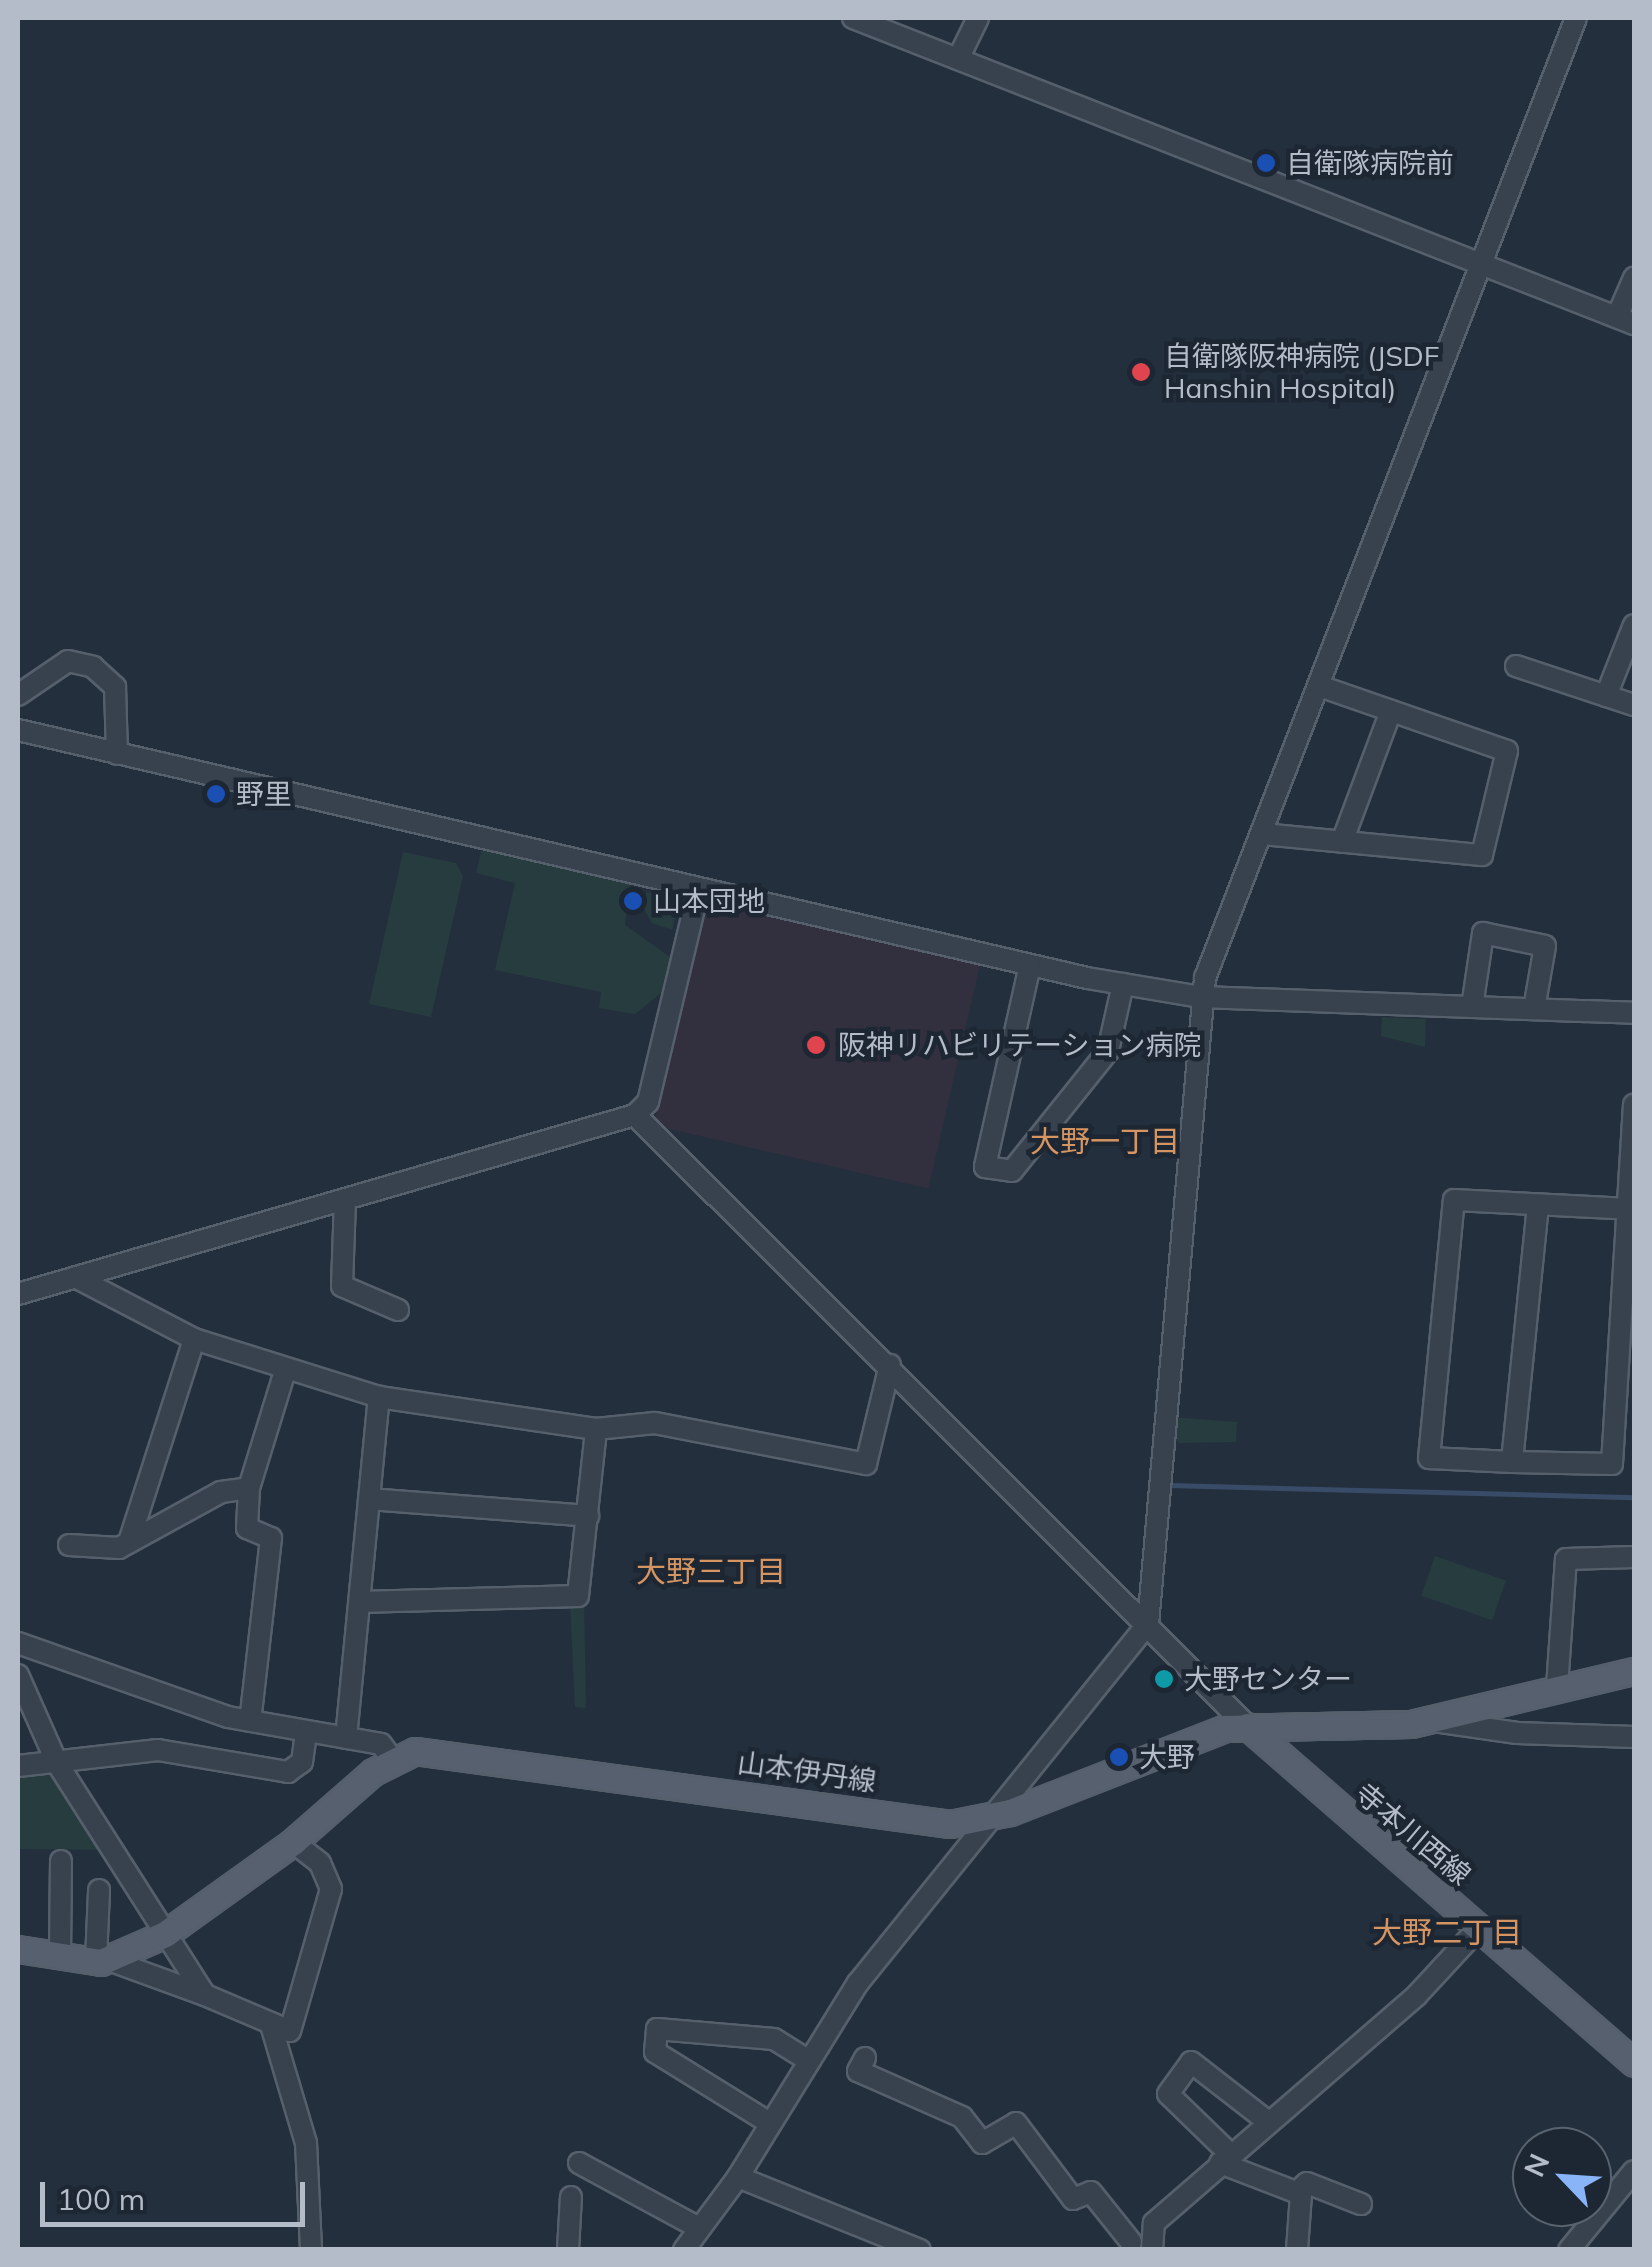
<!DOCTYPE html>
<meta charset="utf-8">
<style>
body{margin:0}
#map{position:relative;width:1652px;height:2267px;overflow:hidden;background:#242f3e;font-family:Mulish,"Noto Sans JP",sans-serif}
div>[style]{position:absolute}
.medical>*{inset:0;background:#32303f;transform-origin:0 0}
.green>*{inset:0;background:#263c3f;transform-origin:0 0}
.stream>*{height:5px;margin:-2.5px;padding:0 2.5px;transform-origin:2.5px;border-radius:2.5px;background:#394c67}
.roads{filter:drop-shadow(2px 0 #565f6c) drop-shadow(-2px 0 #565f6c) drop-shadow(0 2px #565f6c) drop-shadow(0 -2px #565f6c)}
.minor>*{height:20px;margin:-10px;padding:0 10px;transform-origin:10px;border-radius:10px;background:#38414e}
.major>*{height:25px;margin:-12.5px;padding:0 12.5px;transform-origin:12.5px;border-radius:12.5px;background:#56606e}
.dots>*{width:28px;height:28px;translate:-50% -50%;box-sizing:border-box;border:5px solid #1d2633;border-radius:50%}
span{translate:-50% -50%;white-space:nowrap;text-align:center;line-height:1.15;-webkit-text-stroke:9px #1d2633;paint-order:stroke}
.poi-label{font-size:28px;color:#b4bcc9}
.left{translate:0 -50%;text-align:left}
.street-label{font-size:28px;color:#b4bcc9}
.neighbourhood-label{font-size:30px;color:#d59563}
.frame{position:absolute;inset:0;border:20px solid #b4bcc9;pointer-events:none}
.north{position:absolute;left:1512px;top:2127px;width:100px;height:100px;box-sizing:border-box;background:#1d2633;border:2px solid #59626f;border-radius:50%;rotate:295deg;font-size:28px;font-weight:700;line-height:40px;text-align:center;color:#b4bcc9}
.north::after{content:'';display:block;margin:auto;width:35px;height:45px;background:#8ab4f8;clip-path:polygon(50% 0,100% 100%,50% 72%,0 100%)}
.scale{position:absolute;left:40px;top:2182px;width:265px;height:45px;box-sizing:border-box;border:5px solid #b4bcc9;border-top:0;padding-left:12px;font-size:30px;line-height:35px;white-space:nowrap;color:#b4bcc9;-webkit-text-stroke:8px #1d2633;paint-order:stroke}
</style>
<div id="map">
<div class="medical">
<div style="left:705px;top:902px;width:282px;height:229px;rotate:13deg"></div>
</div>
<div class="green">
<div style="clip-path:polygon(482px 848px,630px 884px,625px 925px,670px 957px,661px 993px,635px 1014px,599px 1008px,601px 992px,495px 970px,515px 883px,476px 873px)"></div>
<div style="clip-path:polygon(403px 852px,456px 863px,463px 876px,431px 1017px,369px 1004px)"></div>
<div style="clip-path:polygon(646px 892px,680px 898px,672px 930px,652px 923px,642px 906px)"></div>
<div style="clip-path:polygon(1382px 1017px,1426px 1019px,1425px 1047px,1381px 1036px)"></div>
<div style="clip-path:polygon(1172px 1417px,1237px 1422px,1236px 1442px,1179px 1443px,1171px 1437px)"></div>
<div style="left:1435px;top:1556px;width:75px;height:42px;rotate:19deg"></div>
<div style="clip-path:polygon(570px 1603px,584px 1603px,586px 1708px,575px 1707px)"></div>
<div style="clip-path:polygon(46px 1769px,66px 1799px,85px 1808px,106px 1850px,18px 1849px,18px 1772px)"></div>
</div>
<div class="stream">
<div style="left:1169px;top:1485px;width:465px;rotate:1.5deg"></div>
</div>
<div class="roads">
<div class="minor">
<div style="left:853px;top:18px;width:839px;rotate:21.4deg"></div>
<div style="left:958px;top:59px;width:46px;rotate:-64deg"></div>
<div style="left:1617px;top:317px;width:43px;rotate:-66.4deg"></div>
<div style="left:1516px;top:666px;width:124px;rotate:18.3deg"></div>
<div style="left:18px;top:695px;width:60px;rotate:-34.2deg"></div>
<div style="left:68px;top:661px;width:26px;rotate:13deg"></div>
<div style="left:93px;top:667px;width:30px;rotate:42deg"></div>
<div style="left:115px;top:687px;width:67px;rotate:88.3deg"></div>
<div style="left:1606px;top:696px;width:76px;rotate:-68.5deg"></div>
<div style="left:18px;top:730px;width:1097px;rotate:13.06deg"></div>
<div style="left:1087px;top:978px;width:116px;rotate:9.5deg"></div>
<div style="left:1201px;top:997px;width:433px;rotate:2.1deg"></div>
<div style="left:1262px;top:834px;width:221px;rotate:5.5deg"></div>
<div style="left:1482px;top:855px;width:107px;rotate:-76.5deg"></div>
<div style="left:1507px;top:751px;width:199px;rotate:-160.9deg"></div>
<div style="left:1342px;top:842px;width:140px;rotate:-69.5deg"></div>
<div style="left:1030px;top:965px;width:207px;rotate:102.6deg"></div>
<div style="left:985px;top:1167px;width:27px;rotate:8deg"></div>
<div style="left:1012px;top:1171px;width:154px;rotate:-51.3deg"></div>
<div style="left:1108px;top:1051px;width:69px;rotate:-77.4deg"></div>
<div style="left:1472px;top:1007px;width:75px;rotate:-81.5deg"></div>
<div style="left:1483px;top:933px;width:63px;rotate:11.8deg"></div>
<div style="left:1545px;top:946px;width:64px;rotate:99.9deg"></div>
<div style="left:635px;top:1115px;width:865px;rotate:44.95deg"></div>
<div style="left:345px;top:1200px;width:86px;rotate:92deg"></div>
<div style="left:342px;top:1286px;width:61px;rotate:23.2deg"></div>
<div style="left:1538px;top:1205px;width:258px;rotate:95.8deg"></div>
<div style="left:1512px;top:1462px;width:100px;rotate:1.1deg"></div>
<div style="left:1612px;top:1464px;width:360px;rotate:-86.5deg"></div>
<div style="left:77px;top:1278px;width:132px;rotate:27.5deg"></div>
<div style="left:194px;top:1339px;width:194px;rotate:17.4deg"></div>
<div style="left:379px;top:1397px;width:219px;rotate:8.4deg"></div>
<div style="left:596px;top:1429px;width:59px;rotate:-5.8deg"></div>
<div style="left:655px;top:1423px;width:215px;rotate:11deg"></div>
<div style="left:866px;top:1464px;width:102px;rotate:-76.4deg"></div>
<div style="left:18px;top:1294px;width:642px;rotate:-16.18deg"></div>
<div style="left:635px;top:1115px;width:18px;rotate:-45deg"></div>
<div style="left:648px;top:1102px;width:216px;rotate:-76.6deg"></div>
<div style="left:1512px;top:1462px;width:83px;rotate:-177.2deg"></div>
<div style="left:1429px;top:1458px;width:259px;rotate:-84.5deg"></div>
<div style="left:1454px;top:1200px;width:180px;rotate:2.9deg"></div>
<div style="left:249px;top:1488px;width:122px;rotate:-72.9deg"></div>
<div style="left:369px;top:1499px;width:220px;rotate:4.4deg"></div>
<div style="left:129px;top:1542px;width:213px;rotate:-72.2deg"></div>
<div style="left:69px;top:1545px;width:50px;rotate:3.4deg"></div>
<div style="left:119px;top:1548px;width:116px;rotate:-28.8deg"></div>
<div style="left:221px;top:1492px;width:28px;rotate:-8deg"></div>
<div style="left:249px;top:1488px;width:40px;rotate:92.9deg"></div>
<div style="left:247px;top:1528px;width:26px;rotate:23deg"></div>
<div style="left:271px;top:1538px;width:184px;rotate:96.5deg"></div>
<div style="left:360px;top:1602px;width:218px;rotate:-1.6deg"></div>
<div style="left:578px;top:1596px;width:168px;rotate:-83.8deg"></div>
<div style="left:18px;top:1643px;width:223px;rotate:19.4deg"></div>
<div style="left:228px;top:1717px;width:155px;rotate:10deg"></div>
<div style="left:381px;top:1744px;width:19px;rotate:54deg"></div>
<div style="left:18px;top:1675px;width:96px;rotate:66.1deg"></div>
<div style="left:57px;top:1763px;width:275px;rotate:57.5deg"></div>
<div style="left:205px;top:1995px;width:102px;rotate:-160deg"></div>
<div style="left:1557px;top:1687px;width:128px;rotate:-86deg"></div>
<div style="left:1566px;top:1559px;width:68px;rotate:-1.7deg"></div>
<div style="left:1434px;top:1721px;width:84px;rotate:8.2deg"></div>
<div style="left:1517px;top:1733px;width:117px;rotate:2deg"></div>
<div style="left:346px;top:1738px;width:343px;rotate:-84.5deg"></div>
<div style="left:18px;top:1766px;width:141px;rotate:-6.5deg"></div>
<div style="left:158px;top:1750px;width:132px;rotate:9.6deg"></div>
<div style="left:288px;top:1772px;width:17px;rotate:-36deg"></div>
<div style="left:302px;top:1762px;width:29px;rotate:-82deg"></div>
<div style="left:60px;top:1956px;width:95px;rotate:-89.4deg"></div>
<div style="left:96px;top:1960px;width:70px;rotate:-87.5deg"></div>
<div style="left:205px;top:1995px;width:92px;rotate:23deg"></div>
<div style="left:290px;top:2031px;width:148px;rotate:-73.9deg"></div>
<div style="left:331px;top:1889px;width:28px;rotate:-113deg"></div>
<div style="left:320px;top:1863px;width:34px;rotate:-142deg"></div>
<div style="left:271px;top:2025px;width:123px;rotate:73.5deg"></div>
<div style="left:306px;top:2143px;width:107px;rotate:87.3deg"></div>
<div style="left:865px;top:2058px;width:15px;rotate:118deg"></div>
<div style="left:858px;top:2071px;width:114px;rotate:23.9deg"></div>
<div style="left:962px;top:2117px;width:33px;rotate:52deg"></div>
<div style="left:982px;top:2143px;width:39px;rotate:-30deg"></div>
<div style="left:1016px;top:2123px;width:95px;rotate:53.1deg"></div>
<div style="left:1073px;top:2199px;width:19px;rotate:-21deg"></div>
<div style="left:1091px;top:2192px;width:64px;rotate:51.3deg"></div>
<div style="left:768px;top:2122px;width:133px;rotate:-148.2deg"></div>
<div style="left:655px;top:2052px;width:23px;rotate:-85deg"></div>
<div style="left:657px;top:2029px;width:117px;rotate:4.9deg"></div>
<div style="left:774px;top:2039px;width:38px;rotate:32deg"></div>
<div style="left:1230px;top:2154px;width:86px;rotate:-135.9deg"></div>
<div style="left:1168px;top:2094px;width:39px;rotate:-54deg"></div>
<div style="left:1191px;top:2062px;width:96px;rotate:37.8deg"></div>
<div style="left:579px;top:2163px;width:136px;rotate:28.4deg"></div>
<div style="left:1220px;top:2163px;width:87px;rotate:20.9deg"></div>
<div style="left:1301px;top:2194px;width:56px;rotate:94.1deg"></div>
<div style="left:738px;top:2177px;width:196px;rotate:21.9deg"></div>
<div style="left:1297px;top:2192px;width:13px;rotate:-42deg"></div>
<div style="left:1307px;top:2183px;width:58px;rotate:21.3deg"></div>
<div style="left:568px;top:2250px;width:53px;rotate:-86.8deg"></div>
<div style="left:684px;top:2250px;width:91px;rotate:-53.5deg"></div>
<div style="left:738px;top:2177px;width:228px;rotate:-58.3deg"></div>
<div style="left:858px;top:1983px;width:461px;rotate:-51.1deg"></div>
<div style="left:1148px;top:1624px;width:649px;rotate:-84.96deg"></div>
<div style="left:1205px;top:978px;width:1029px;rotate:-68.87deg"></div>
<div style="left:1152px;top:2250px;width:27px;rotate:-86deg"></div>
<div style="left:1154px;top:2223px;width:347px;rotate:-40.9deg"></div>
<div style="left:1416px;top:1996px;width:93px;rotate:-47.2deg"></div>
<div style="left:1569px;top:2250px;width:102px;rotate:-50.6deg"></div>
</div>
<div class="major">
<div style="left:1247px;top:1726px;width:513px;rotate:41.05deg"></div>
<div style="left:18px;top:1949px;width:84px;rotate:8.9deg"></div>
<div style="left:101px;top:1962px;width:70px;rotate:-23.6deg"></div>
<div style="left:165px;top:1934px;width:158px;rotate:-35.7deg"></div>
<div style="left:293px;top:1842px;width:106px;rotate:-41.2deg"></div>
<div style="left:373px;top:1772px;width:47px;rotate:-26.6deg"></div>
<div style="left:415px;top:1751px;width:540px;rotate:7.77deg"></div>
<div style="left:950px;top:1824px;width:61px;rotate:-11.3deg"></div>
<div style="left:1010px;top:1812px;width:231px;rotate:-21.3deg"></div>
<div style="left:1225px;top:1728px;width:186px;rotate:-1.2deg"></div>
<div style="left:1411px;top:1724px;width:229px;rotate:-13.4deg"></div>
</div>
</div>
<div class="dots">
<div style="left:1266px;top:163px;background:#1a4fb4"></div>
<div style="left:1141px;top:372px;background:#e0444e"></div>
<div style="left:216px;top:794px;background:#1a4fb4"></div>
<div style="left:633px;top:901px;background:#1a4fb4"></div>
<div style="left:816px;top:1045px;background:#e0444e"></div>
<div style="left:1164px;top:1679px;background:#0f9aa8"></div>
<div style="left:1119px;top:1757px;background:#1a4fb4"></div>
</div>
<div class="poi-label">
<span class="left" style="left:1286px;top:163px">自衛隊病院前</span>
<span class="left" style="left:1164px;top:372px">自衛隊阪神病院 (JSDF<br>Hanshin Hospital)</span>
<span class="left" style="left:236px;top:794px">野里</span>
<span class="left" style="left:653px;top:901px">山本団地</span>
<span class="left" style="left:838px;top:1045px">阪神リハビリテーション病院</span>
<span class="left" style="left:1184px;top:1679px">大野センター</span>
<span class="left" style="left:1139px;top:1757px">大野</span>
</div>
<div class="street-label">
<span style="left:807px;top:1772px;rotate:8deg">山本伊丹線</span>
<span style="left:1413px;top:1834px;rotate:40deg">寺本川西線</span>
</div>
<div class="neighbourhood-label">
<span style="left:1105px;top:1141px">大野一丁目</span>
<span style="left:711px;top:1571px">大野三丁目</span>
<span style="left:1447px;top:1932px">大野二丁目</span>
</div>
<div class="frame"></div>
<div class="north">N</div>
<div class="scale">100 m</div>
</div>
